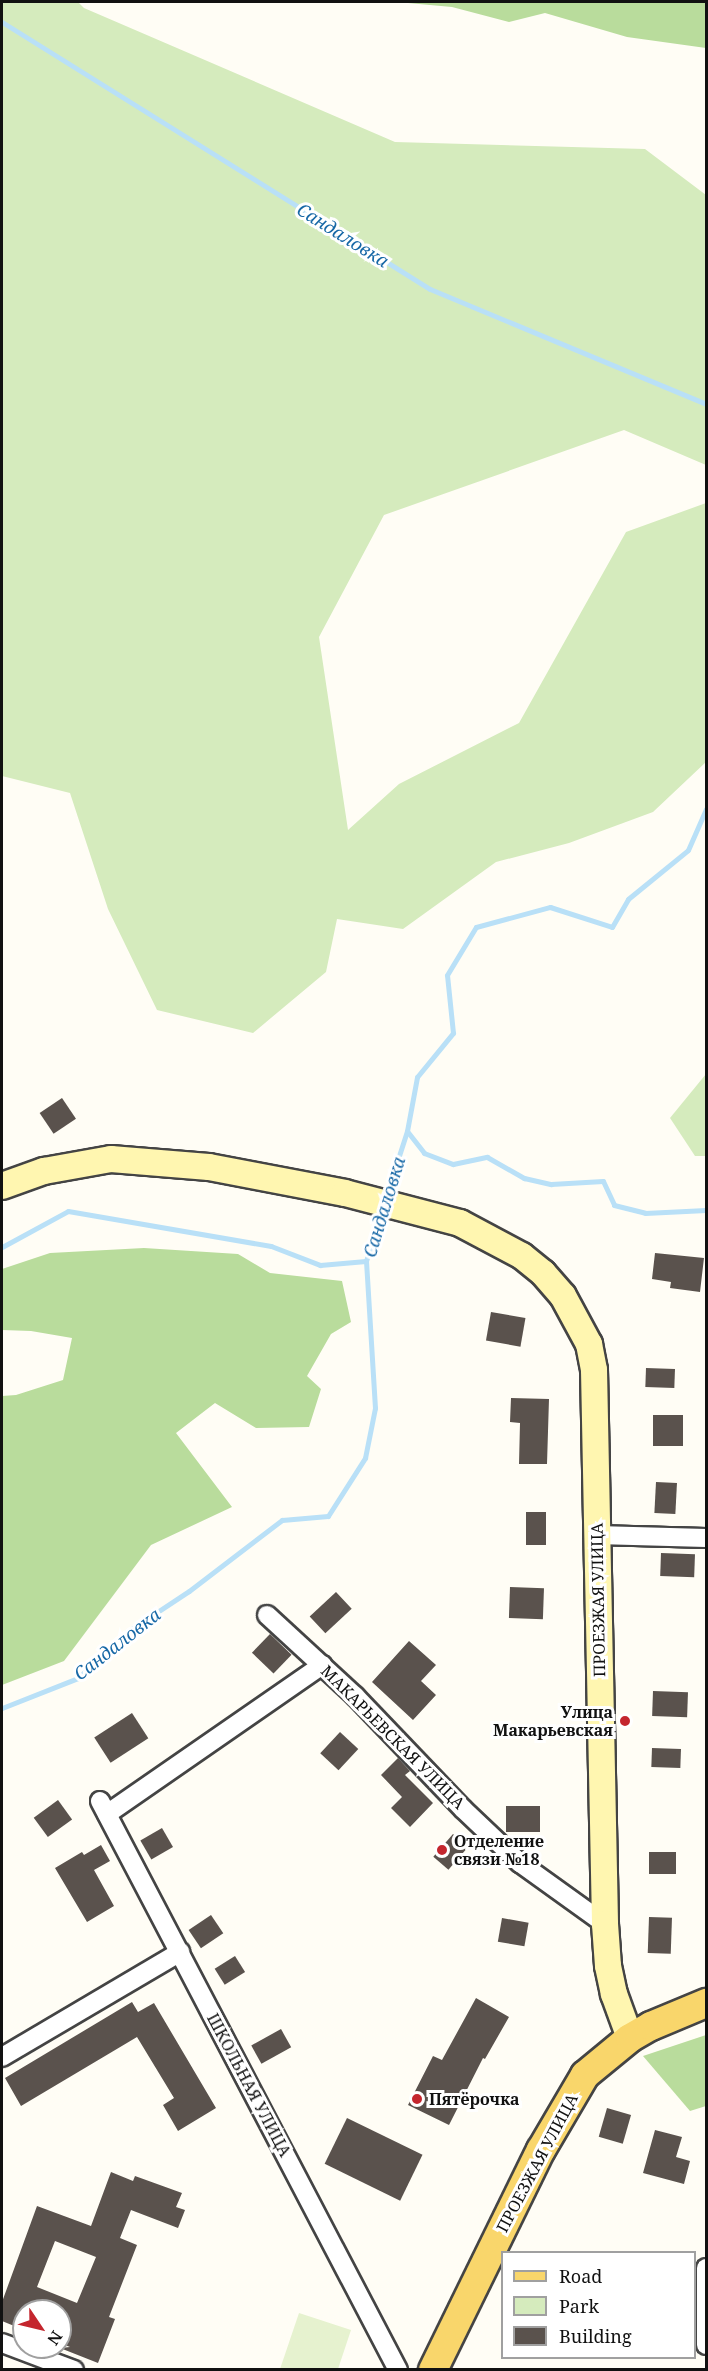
<!DOCTYPE html>
<meta charset="utf-8">
<style>
body{margin:0}
#map{position:relative;width:708px;height:2371px;overflow:hidden;background:#fffdf5;font-family:"Noto Serif",serif}
div>[style]{position:absolute}
.green>*{inset:0;background:#d5ebbd}
.forest>*{inset:0;background:#b9dc9c}
.pitch>*{inset:0;background:#e6f2cf}
.stream>*{height:5px;margin:-2.5px;padding:0 2.5px;transform-origin:2.5px;border-radius:2.5px;background:#b9e0f7}
.building>*{inset:0;background:#5a524d;transform-origin:0 0}
.roads{filter:drop-shadow(2px 0 #444) drop-shadow(-2px 0 #444) drop-shadow(0 2px #444) drop-shadow(0 -2px #444)}
.street>*{height:18px;margin:-9px;padding:0 9px;transform-origin:9px;border-radius:9px;background:#fff}
.secondary>*{height:26px;margin:-13px;padding:0 13px;transform-origin:13px;border-radius:13px;background:#fff6b0}
.primary>*{height:28px;margin:-14px;padding:0 14px;transform-origin:14px;border-radius:14px;background:#f9d66b}
.dots>*{width:16px;height:16px;translate:-50% -50%;box-sizing:border-box;border:3px solid #fff;border-radius:50%}
span{translate:-50% -50%;white-space:nowrap;text-align:center;line-height:1.15;-webkit-text-stroke:6px #fff;paint-order:stroke}
.street-label{font-size:16px;color:#111}
.poi-label{font-size:16px;color:#111;font-weight:700}
.right{translate:-100% -50%;text-align:right}
.left{translate:0 -50%;text-align:left}
.water-label{font-size:18px;color:#1768a6;font-style:italic}
.frame{position:absolute;inset:0;border:3px solid #111;pointer-events:none}
.legend{position:absolute;left:501px;top:2251px;width:195px;height:108px;box-sizing:border-box;background:#fff;border:2px solid #a0a0a0;margin:0;padding:8px 10px;list-style:none;font-size:18px;color:#111}
.legend li{display:flex;align-items:center;gap:12px;height:30px}
.legend b{width:30px;border:2px solid #a0a0a0}
.north{position:absolute;left:12px;top:2299px;width:60px;height:60px;box-sizing:border-box;background:#fff;border:2px solid #a0a0a0;border-radius:50%;rotate:125deg;font-size:16px;font-weight:700;line-height:24px;text-align:center;color:#111}
.north::after{content:'';display:block;margin:auto;width:21px;height:27px;background:#c4262e;clip-path:polygon(50% 0,100% 100%,50% 72%,0 100%)}
</style>
<div id="map">
<div class="green">
<div style="clip-path:polygon(2px 2px,78px 2px,84px 8px,395px 142px,645px 149px,706px 195px,706px 465px,624px 430px,384px 515px,319px 637px,348px 830px,399px 784px,519px 723px,626px 532px,706px 503px,706px 762px,653px 812px,569px 843px,496px 862px,403px 929px,337px 919px,326px 972px,253px 1033px,157px 1010px,108px 909px,70px 793px,2px 776px)"></div>
<div style="clip-path:polygon(706px 1074px,706px 1156px,695px 1156px,670px 1118px)"></div>
</div>
<div class="forest">
<div style="clip-path:polygon(397px 2px,706px 2px,706px 48px,627px 37px,545px 13px,509px 22px,452px 7px)"></div>
<div style="clip-path:polygon(144px 1248px,238px 1254px,270px 1273px,342px 1281px,351px 1322px,331px 1334px,307px 1376px,321px 1389px,309px 1427px,256px 1428px,215px 1403px,176px 1433px,232px 1507px,151px 1545px,64px 1661px,2px 1685px,2px 1396px,16px 1395px,63px 1380px,72px 1338px,31px 1331px,2px 1330px,2px 1269px,50px 1253px)"></div>
<div style="clip-path:polygon(706px 2035px,706px 2106px,690px 2111px,643px 2056px)"></div>
</div>
<div class="pitch">
<div style="clip-path:polygon(299px 2313px,351px 2330px,338px 2369px,280px 2369px)"></div>
</div>
<div class="stream">
<div style="left:2px;top:22px;width:504px;rotate:31.96deg"></div>
<div style="left:430px;top:289px;width:299px;rotate:22.6deg"></div>
<div style="left:407px;top:1131px;width:28px;rotate:52deg"></div>
<div style="left:424px;top:1153px;width:31px;rotate:21deg"></div>
<div style="left:453px;top:1164px;width:35px;rotate:-12deg"></div>
<div style="left:487px;top:1157px;width:43px;rotate:29.6deg"></div>
<div style="left:524px;top:1178px;width:28px;rotate:13deg"></div>
<div style="left:551px;top:1184px;width:52px;rotate:-3.3deg"></div>
<div style="left:603px;top:1181px;width:26px;rotate:65deg"></div>
<div style="left:614px;top:1205px;width:32px;rotate:14deg"></div>
<div style="left:645px;top:1213px;width:61px;rotate:-2.8deg"></div>
<div style="left:386px;top:1196px;width:68px;rotate:-72.1deg"></div>
<div style="left:407px;top:1131px;width:55px;rotate:-79.5deg"></div>
<div style="left:417px;top:1077px;width:57px;rotate:-50.7deg"></div>
<div style="left:453px;top:1033px;width:58px;rotate:-95.9deg"></div>
<div style="left:447px;top:975px;width:56px;rotate:-58.9deg"></div>
<div style="left:476px;top:927px;width:77px;rotate:-15.1deg"></div>
<div style="left:550px;top:907px;width:65px;rotate:17.9deg"></div>
<div style="left:612px;top:927px;width:32px;rotate:-60deg"></div>
<div style="left:628px;top:899px;width:77px;rotate:-39.2deg"></div>
<div style="left:688px;top:850px;width:45px;rotate:-66.3deg"></div>
<div style="left:2px;top:1247px;width:75px;rotate:-28.6deg"></div>
<div style="left:68px;top:1211px;width:206px;rotate:9.8deg"></div>
<div style="left:271px;top:1246px;width:53px;rotate:21.2deg"></div>
<div style="left:320px;top:1265px;width:46px;rotate:-5deg"></div>
<div style="left:2px;top:1708px;width:82px;rotate:-21.5deg"></div>
<div style="left:78px;top:1678px;width:67px;rotate:-43.2deg"></div>
<div style="left:127px;top:1632px;width:74px;rotate:-33.5deg"></div>
<div style="left:189px;top:1591px;width:117px;rotate:-37.4deg"></div>
<div style="left:282px;top:1520px;width:46px;rotate:-5deg"></div>
<div style="left:328px;top:1516px;width:69px;rotate:-57.5deg"></div>
<div style="left:365px;top:1458px;width:51px;rotate:-78.7deg"></div>
<div style="left:375px;top:1408px;width:147px;rotate:-93.5deg"></div>
<div style="left:366px;top:1261px;width:52px;rotate:-72.3deg"></div>
</div>
<div class="building">
<div style="left:62px;top:1098px;width:25px;height:27px;rotate:56deg"></div>
<div style="clip-path:polygon(655px 1253px,704px 1258px,700px 1292px,670px 1288px,671px 1282px,652px 1279px)"></div>
<div style="left:491px;top:1312px;width:35px;height:29px;rotate:10deg"></div>
<div style="left:646px;top:1368px;width:29px;height:19px;rotate:2deg"></div>
<div style="clip-path:polygon(511px 1398px,549px 1399px,547px 1464px,519px 1464px,520px 1423px,510px 1422px)"></div>
<div style="left:653px;top:1415px;width:30px;height:31px"></div>
<div style="left:656px;top:1482px;width:21px;height:31px;rotate:3deg"></div>
<div style="left:546px;top:1512px;width:33px;height:20px;rotate:90deg"></div>
<div style="left:661px;top:1553px;width:34px;height:23px;rotate:2deg"></div>
<div style="left:510px;top:1587px;width:34px;height:31px;rotate:2deg"></div>
<div style="left:336px;top:1592px;width:23px;height:36px;rotate:47deg"></div>
<div style="left:270px;top:1634px;width:30px;height:26px;rotate:44deg"></div>
<div style="clip-path:polygon(409px 1641px,436px 1665px,421px 1681px,436px 1695px,413px 1720px,372px 1682px)"></div>
<div style="left:653px;top:1691px;width:35px;height:25px;rotate:2deg"></div>
<div style="left:132px;top:1713px;width:30px;height:45px;rotate:57deg"></div>
<div style="left:340px;top:1732px;width:25px;height:29px;rotate:43deg"></div>
<div style="left:652px;top:1748px;width:29px;height:19px;rotate:2deg"></div>
<div style="clip-path:polygon(398px 1758px,410px 1771px,405px 1775px,433px 1803px,410px 1827px,391px 1808px,402px 1797px,381px 1775px)"></div>
<div style="left:58px;top:1800px;width:24px;height:30px;rotate:54deg"></div>
<div style="left:506px;top:1806px;width:34px;height:26px"></div>
<div style="left:162px;top:1828px;width:22px;height:25px;rotate:60deg"></div>
<div style="left:453px;top:1834px;width:20px;height:30px;rotate:41deg"></div>
<div style="clip-path:polygon(101px 1845px,110px 1861px,94px 1870px,114px 1906px,87px 1922px,55px 1868px,82px 1852px,84px 1855px)"></div>
<div style="left:649px;top:1852px;width:27px;height:22px"></div>
<div style="left:211px;top:1915px;width:22px;height:27px;rotate:56deg"></div>
<div style="left:649px;top:1917px;width:23px;height:36px;rotate:2deg"></div>
<div style="left:502px;top:1918px;width:27px;height:24px;rotate:10deg"></div>
<div style="left:235px;top:1956px;width:19px;height:24px;rotate:58deg"></div>
<div style="clip-path:polygon(476px 1998px,509px 2017px,485px 2059px,483px 2058px,449px 2125px,408px 2105px,433px 2056px,442px 2060px)"></div>
<div style="clip-path:polygon(132px 2002px,138px 2012px,154px 2003px,216px 2108px,178px 2131px,163px 2105px,174px 2098px,137px 2037px,21px 2106px,5px 2078px)"></div>
<div style="left:281px;top:2029px;width:21px;height:34px;rotate:61deg"></div>
<div style="left:607px;top:2108px;width:25px;height:30px;rotate:16deg"></div>
<div style="left:347px;top:2118px;width:84px;height:51px;rotate:26deg"></div>
<div style="clip-path:polygon(655px 2130px,682px 2137px,676px 2157px,690px 2161px,684px 2184px,643px 2173px)"></div>
<div style="clip-path:polygon(evenodd,111px 2172px,133px 2181px,135px 2176px,182px 2193px,176px 2207px,185px 2210px,178px 2228px,131px 2210px,120px 2238px,137px 2245px,109px 2317px,115px 2319px,98px 2363px,60px 2348px,70px 2347px,60px 2343px,60px 2311px,24px 2311px,24px 2330px,2px 2321px,2px 2302px,37px 2206px,91px 2226px,111px 2172px,55px 2241px,96px 2257px,77px 2303px,37px 2287px,55px 2241px)"></div>
</div>
<div class="roads">
<div class="street">
<div style="left:597px;top:1535px;width:109px;rotate:1.6deg"></div>
<div style="left:267px;top:1615px;width:120px;rotate:42.6deg"></div>
<div style="left:355px;top:1696px;width:156px;rotate:46.3deg"></div>
<div style="left:463px;top:1809px;width:79px;rotate:43.5deg"></div>
<div style="left:520px;top:1863px;width:105px;rotate:35.7deg"></div>
<div style="left:100px;top:1801px;width:642px;rotate:62.36deg"></div>
<div style="left:107px;top:1814px;width:262px;rotate:-34.7deg"></div>
<div style="left:2px;top:2057px;width:207px;rotate:-30.5deg"></div>
<div style="left:706px;top:2268px;width:77px;rotate:90deg"></div>
<div style="left:2px;top:2343px;width:77px;rotate:20.6deg"></div>
</div>
<div class="secondary">
<div style="left:2px;top:1186px;width:45px;rotate:-19.7deg"></div>
<div style="left:44px;top:1171px;width:68px;rotate:-10.2deg"></div>
<div style="left:111px;top:1159px;width:98px;rotate:4.7deg"></div>
<div style="left:209px;top:1167px;width:138px;rotate:10.8deg"></div>
<div style="left:345px;top:1193px;width:119px;rotate:14.6deg"></div>
<div style="left:460px;top:1223px;width:70px;rotate:28deg"></div>
<div style="left:522px;top:1256px;width:27px;rotate:39deg"></div>
<div style="left:543px;top:1273px;width:30px;rotate:49deg"></div>
<div style="left:563px;top:1296px;width:55px;rotate:61.6deg"></div>
<div style="left:589px;top:1344px;width:26px;rotate:79deg"></div>
<div style="left:594px;top:1370px;width:554px;rotate:88.86deg"></div>
<div style="left:605px;top:1924px;width:42px;rotate:85.9deg"></div>
<div style="left:608px;top:1966px;width:29px;rotate:78deg"></div>
<div style="left:614px;top:1994px;width:47px;rotate:70deg"></div>
</div>
<div class="primary">
<div style="left:433px;top:2370px;width:245px;rotate:-63.9deg"></div>
<div style="left:541px;top:2150px;width:87px;rotate:-59.6deg"></div>
<div style="left:585px;top:2075px;width:58px;rotate:-39.4deg"></div>
<div style="left:630px;top:2038px;width:24px;rotate:-30deg"></div>
<div style="left:651px;top:2026px;width:60px;rotate:-22.7deg"></div>
</div>
</div>
<div class="dots">
<div style="left:625px;top:1721px;background:#c4262e"></div>
<div style="left:442px;top:1850px;background:#c4262e"></div>
<div style="left:417px;top:2099px;background:#c4262e"></div>
</div>
<div class="street-label">
<span style="left:598px;top:1600px;rotate:-91deg">ПРОЕЗЖАЯ УЛИЦА</span>
<span style="left:393px;top:1737px;rotate:45deg">МАКАРЬЕВСКАЯ УЛИЦА</span>
<span style="left:249px;top:2085px;rotate:62deg">ШКОЛЬНАЯ УЛИЦА</span>
<span style="left:537px;top:2163px;rotate:-62deg">ПРОЕЗЖАЯ УЛИЦА</span>
</div>
<div class="poi-label">
<span class="right" style="left:613px;top:1721px">Улица<br>Макарьевская</span>
<span class="left" style="left:454px;top:1850px">Отделение<br>связи №18</span>
<span class="left" style="left:429px;top:2099px">Пятёрочка</span>
</div>
<div class="water-label">
<span style="left:343px;top:235px;rotate:32deg">Сандаловка</span>
<span style="left:384px;top:1207px;rotate:-73deg">Сандаловка</span>
<span style="left:117px;top:1644px;rotate:-38deg">Сандаловка</span>
</div>
<div class="frame"></div>
<ul class="legend">
<li><b style="height:8px;background:#f9d66b"></b>Road</li>
<li><b style="height:16px;background:#d5ebbd"></b>Park</li>
<li><b style="height:16px;background:#5a524d"></b>Building</li>
</ul>
<div class="north">N</div>
</div>
